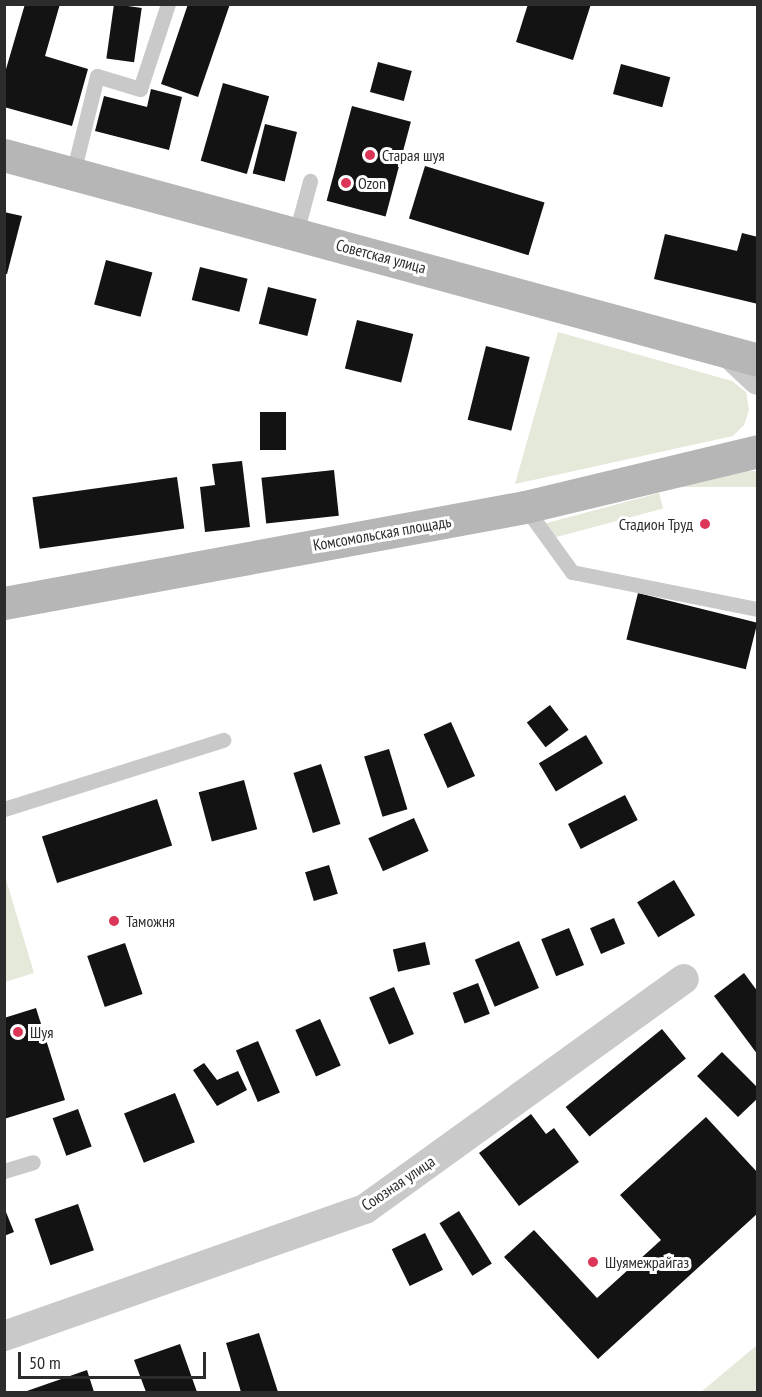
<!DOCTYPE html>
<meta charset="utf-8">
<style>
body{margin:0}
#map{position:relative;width:762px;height:1397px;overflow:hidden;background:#fff;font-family:"PT Sans Narrow",sans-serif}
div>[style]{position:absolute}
.green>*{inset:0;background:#e4e9da;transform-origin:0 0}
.building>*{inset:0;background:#131313;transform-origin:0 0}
.lane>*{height:15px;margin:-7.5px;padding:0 7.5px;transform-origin:7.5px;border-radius:7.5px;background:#c9c9c9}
.street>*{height:30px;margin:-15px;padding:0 15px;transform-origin:15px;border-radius:15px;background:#c9c9c9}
.secondary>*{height:33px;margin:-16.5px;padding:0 16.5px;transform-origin:16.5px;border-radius:16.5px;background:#b6b6b6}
.dots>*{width:16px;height:16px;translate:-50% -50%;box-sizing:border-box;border:3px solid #fff;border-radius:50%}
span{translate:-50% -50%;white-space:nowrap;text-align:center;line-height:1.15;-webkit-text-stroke:6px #fff;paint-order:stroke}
.poi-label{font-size:16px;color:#2c2c2c}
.left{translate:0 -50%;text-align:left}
.right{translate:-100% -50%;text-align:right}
.street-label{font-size:16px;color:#2c2c2c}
.frame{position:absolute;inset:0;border:6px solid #2c2c2c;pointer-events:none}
.scale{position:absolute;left:18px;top:1352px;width:188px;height:27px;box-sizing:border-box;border:3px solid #2c2c2c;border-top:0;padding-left:8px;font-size:18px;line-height:21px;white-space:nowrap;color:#2c2c2c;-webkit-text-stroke:4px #fff;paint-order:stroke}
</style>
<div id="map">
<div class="green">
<div style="clip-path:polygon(558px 332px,732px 381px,746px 392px,749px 410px,744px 425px,733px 436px,515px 484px)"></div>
<div style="left:757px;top:471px;width:16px;height:76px;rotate:90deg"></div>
<div style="left:659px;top:493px;width:16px;height:121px;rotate:75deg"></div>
<div style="clip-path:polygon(5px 876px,34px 973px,5px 982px,4px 982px)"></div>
<div style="clip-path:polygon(757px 1345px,757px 1392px,701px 1392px)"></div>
</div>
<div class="building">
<div style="clip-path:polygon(25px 4px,60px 4px,45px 56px,88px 69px,72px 126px,4px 107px,4px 76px)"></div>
<div style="left:114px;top:4px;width:28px;height:55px;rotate:8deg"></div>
<div style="clip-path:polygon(188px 4px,230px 4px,198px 97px,161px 84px)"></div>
<div style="clip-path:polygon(528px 4px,591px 4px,573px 60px,516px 42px)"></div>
<div style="left:378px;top:62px;width:35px;height:31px;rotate:15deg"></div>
<div style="left:621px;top:64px;width:51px;height:31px;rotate:15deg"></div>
<div style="left:223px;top:83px;width:48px;height:81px;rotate:16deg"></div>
<div style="clip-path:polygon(151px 89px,182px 97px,169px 150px,95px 131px,104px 96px,147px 107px)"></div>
<div style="left:352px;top:106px;width:61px;height:98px;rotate:15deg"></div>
<div style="left:265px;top:124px;width:33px;height:51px;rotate:14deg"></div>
<div style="left:425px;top:166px;width:125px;height:55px;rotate:17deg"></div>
<div style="clip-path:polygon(4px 212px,22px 216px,7px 274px,4px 274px)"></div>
<div style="clip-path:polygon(742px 233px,758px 237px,758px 304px,654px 279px,665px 234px,737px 251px)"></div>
<div style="left:106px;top:260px;width:48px;height:46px;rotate:15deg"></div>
<div style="left:200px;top:267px;width:49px;height:34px;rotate:14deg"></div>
<div style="left:268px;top:287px;width:50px;height:38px;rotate:14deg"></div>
<div style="left:357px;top:320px;width:58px;height:50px;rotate:14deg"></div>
<div style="left:486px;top:346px;width:45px;height:76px;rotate:14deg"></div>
<div style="left:260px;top:412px;width:26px;height:38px"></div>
<div style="clip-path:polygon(242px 461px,250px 527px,205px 532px,200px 487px,215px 485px,212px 464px)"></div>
<div style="left:334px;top:470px;width:46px;height:73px;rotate:84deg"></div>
<div style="left:177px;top:477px;width:52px;height:146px;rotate:82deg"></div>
<div style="left:638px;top:593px;width:123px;height:48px;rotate:14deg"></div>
<div style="left:550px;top:705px;width:31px;height:29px;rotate:53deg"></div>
<div style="left:451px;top:722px;width:59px;height:30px;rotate:66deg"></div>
<div style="left:586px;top:735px;width:33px;height:55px;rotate:59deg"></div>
<div style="left:389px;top:749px;width:63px;height:26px;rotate:73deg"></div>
<div style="left:321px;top:764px;width:63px;height:29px;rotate:72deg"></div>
<div style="left:244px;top:780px;width:51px;height:47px;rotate:75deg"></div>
<div style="left:625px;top:795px;width:28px;height:64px;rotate:63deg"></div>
<div style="left:157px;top:799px;width:49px;height:121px;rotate:72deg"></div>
<div style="left:414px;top:818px;width:36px;height:50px;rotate:66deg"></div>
<div style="left:329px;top:865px;width:30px;height:25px;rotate:73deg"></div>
<div style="left:674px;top:880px;width:41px;height:43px;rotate:59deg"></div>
<div style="left:614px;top:918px;width:28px;height:26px;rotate:67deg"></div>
<div style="left:569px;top:928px;width:40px;height:30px;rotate:68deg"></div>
<div style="left:519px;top:941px;width:51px;height:48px;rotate:67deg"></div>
<div style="left:425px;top:942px;width:23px;height:33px;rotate:77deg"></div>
<div style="left:125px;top:943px;width:54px;height:40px;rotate:71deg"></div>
<div style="clip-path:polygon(744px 973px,758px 992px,758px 1055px,714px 996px)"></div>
<div style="left:478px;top:983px;width:33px;height:27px;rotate:69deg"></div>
<div style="left:394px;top:987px;width:51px;height:27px;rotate:67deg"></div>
<div style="clip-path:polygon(36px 1008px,65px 1100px,4px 1119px,4px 1018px)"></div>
<div style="left:320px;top:1019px;width:51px;height:27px;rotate:66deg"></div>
<div style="left:662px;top:1029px;width:38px;height:124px;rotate:51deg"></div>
<div style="left:258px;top:1041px;width:56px;height:24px;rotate:67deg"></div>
<div style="clip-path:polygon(722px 1052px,758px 1088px,758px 1098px,738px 1117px,697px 1076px)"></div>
<div style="clip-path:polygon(204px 1063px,217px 1080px,238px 1071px,247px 1090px,217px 1106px,193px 1070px)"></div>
<div style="left:175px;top:1093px;width:53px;height:55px;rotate:68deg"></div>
<div style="left:78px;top:1109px;width:40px;height:27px;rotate:70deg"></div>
<div style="clip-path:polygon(531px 1114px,546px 1134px,554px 1128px,579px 1162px,519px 1206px,479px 1153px)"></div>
<div style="clip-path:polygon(706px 1117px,758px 1173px,758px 1213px,598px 1359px,504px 1257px,534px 1230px,597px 1298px,661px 1240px,620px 1195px)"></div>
<div style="left:78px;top:1204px;width:49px;height:46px;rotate:71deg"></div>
<div style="clip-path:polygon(4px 1207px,14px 1232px,4px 1236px)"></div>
<div style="left:459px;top:1211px;width:62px;height:23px;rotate:58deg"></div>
<div style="left:425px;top:1233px;width:41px;height:37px;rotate:64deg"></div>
<div style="clip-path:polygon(259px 1333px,278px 1392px,241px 1392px,226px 1343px)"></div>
<div style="clip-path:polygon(180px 1344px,197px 1392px,146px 1392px,134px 1360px)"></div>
<div style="clip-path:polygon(87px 1370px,94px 1392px,24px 1392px)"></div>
</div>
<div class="lane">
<div style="left:73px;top:173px;width:100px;rotate:-76.1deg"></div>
<div style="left:97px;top:76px;width:45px;rotate:16.8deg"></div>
<div style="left:140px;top:89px;width:89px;rotate:-71.8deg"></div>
<div style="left:296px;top:233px;width:54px;rotate:-74.9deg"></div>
<div style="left:525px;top:507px;width:80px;rotate:54.1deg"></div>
<div style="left:572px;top:572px;width:190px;rotate:11.3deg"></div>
<div style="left:4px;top:809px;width:230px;rotate:-17.5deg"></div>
<div style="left:4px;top:1171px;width:30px;rotate:-17deg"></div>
</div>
<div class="street">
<div style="left:727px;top:351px;width:42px;rotate:43.1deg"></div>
<div style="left:4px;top:1336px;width:383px;rotate:-19.4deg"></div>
<div style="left:365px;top:1209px;width:393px;rotate:-35.8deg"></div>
</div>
<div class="secondary">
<div style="left:4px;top:155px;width:781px;rotate:15.21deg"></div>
<div style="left:4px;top:603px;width:530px;rotate:-10.44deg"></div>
<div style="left:525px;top:507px;width:240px;rotate:-13.5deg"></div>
</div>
<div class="dots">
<div style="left:370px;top:155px;background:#dc3558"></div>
<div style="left:346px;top:183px;background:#dc3558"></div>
<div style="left:705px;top:524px;background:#dc3558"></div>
<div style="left:114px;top:921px;background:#dc3558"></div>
<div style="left:18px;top:1032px;background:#dc3558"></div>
<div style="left:593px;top:1262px;background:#dc3558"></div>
</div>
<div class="poi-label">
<span class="left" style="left:382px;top:155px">Старая шуя</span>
<span class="left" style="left:358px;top:183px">Ozon</span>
<span class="right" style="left:693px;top:524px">Стадион Труд</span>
<span class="left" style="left:126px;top:921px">Таможня</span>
<span class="left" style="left:30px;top:1032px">Шуя</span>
<span class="left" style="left:605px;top:1262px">Шуямежрайгаз</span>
</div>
<div class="street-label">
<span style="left:381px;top:256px;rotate:15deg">Советская улица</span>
<span style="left:382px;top:533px;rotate:-10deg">Комсомольская площадь</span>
<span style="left:398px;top:1183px;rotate:-34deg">Союзная улица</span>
</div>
<div class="frame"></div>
<div class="scale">50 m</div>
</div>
